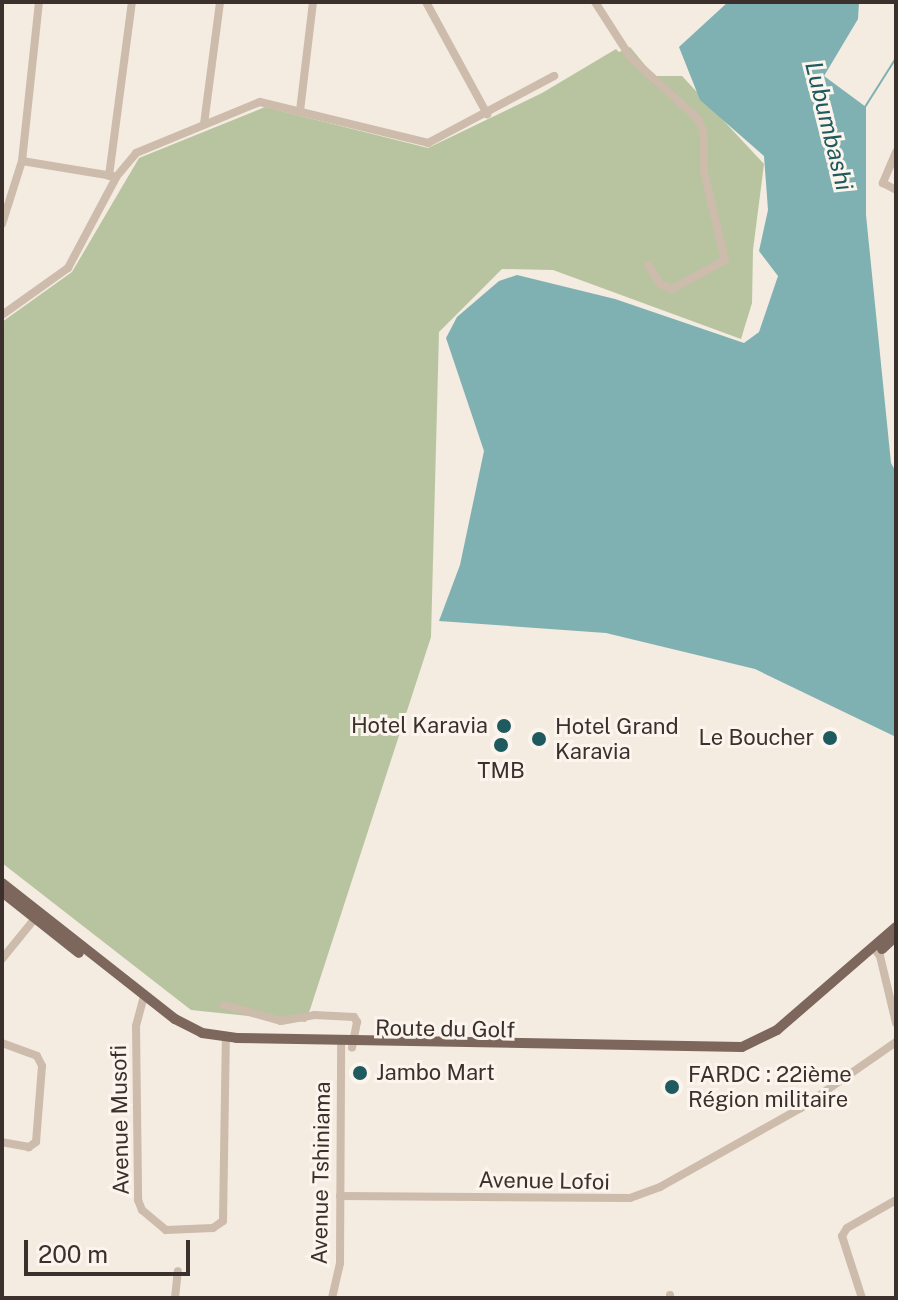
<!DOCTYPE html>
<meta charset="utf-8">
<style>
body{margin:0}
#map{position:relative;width:898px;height:1300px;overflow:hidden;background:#f4ebe1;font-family:"Public Sans",sans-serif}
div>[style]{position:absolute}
.green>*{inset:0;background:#b8c4a0}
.water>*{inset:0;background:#7fb0b2}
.stream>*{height:2px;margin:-1px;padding:0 1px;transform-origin:1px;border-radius:1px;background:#7fb0b2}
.minor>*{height:8px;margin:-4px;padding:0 4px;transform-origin:4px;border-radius:4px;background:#cdbbac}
.major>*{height:10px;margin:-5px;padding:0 5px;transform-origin:5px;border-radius:5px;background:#7d675c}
.dots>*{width:22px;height:22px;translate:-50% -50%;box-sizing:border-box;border:4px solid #fbf5ee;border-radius:50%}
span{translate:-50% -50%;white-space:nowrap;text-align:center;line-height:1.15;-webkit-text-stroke:6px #fbf5ee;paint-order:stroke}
.poi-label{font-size:22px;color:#3b302b}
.right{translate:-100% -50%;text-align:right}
.left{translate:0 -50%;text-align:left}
.street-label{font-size:22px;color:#3b302b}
.water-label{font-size:24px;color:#1f5a5e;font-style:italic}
.frame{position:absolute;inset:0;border:4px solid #3b302b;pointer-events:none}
.scale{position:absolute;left:24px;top:1240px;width:166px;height:36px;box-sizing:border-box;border:4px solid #3b302b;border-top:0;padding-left:10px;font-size:24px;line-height:28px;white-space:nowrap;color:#3b302b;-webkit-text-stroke:6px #fbf5ee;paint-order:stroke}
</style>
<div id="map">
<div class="green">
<div style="clip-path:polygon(630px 47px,654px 76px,682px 76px,764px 164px,753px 250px,752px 303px,741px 339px,553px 270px,502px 269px,439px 332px,431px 637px,306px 1022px,191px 1010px,2px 863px,2px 322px,72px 272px,139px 158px,265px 107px,428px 148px,542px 93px,616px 49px,619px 52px)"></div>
</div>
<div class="water">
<div style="clip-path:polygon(728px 2px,859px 2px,858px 19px,824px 76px,866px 107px,866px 215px,891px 463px,896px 472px,896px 737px,755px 669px,606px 633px,439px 621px,460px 565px,484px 451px,446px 338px,457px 317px,499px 281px,517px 275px,615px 299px,744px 343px,759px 332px,778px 276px,759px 251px,768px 210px,764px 156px,700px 100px,679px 47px)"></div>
</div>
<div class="stream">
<div style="left:865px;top:107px;width:58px;rotate:-57.7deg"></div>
</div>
<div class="minor">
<div style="left:426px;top:2px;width:128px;rotate:61.4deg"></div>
<div style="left:595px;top:2px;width:67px;rotate:57.3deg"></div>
<div style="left:631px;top:58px;width:91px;rotate:42.3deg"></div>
<div style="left:698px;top:119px;width:15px;rotate:67deg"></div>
<div style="left:704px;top:133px;width:39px;rotate:90deg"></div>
<div style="left:704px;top:172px;width:90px;rotate:76.6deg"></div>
<div style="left:725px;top:260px;width:60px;rotate:151.3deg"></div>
<div style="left:672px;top:289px;width:13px;rotate:-157deg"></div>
<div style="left:660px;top:284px;width:22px;rotate:-122deg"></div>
<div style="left:300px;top:111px;width:110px;rotate:-83.2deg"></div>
<div style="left:204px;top:124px;width:123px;rotate:-82.5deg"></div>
<div style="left:896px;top:152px;width:34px;rotate:113deg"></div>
<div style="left:883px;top:183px;width:15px;rotate:28deg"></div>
<div style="left:22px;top:161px;width:92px;rotate:9.4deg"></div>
<div style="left:109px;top:176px;width:176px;rotate:-82.5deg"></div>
<div style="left:2px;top:224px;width:66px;rotate:-72.4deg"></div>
<div style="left:22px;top:161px;width:160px;rotate:-83.9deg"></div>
<div style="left:2px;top:315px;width:81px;rotate:-35.5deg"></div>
<div style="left:68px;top:268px;width:104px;rotate:-62deg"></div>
<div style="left:117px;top:176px;width:30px;rotate:-50deg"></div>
<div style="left:136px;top:153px;width:134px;rotate:-22.4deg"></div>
<div style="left:260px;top:102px;width:173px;rotate:13.7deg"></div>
<div style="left:428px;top:143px;width:143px;rotate:-28deg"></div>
<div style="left:873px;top:947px;width:11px;rotate:52deg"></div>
<div style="left:880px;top:956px;width:69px;rotate:76.6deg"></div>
<div style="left:2px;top:959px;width:55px;rotate:-50.9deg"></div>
<div style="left:144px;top:996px;width:31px;rotate:105deg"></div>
<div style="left:136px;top:1026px;width:174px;rotate:89.3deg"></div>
<div style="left:138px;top:1200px;width:11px;rotate:68deg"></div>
<div style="left:142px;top:1210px;width:31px;rotate:40deg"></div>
<div style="left:166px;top:1230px;width:47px;rotate:-2.4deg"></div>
<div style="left:213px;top:1228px;width:12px;rotate:-35deg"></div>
<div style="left:223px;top:1221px;width:183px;rotate:-89.1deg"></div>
<div style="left:224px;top:1005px;width:59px;rotate:15.7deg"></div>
<div style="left:281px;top:1021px;width:34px;rotate:-10deg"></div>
<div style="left:314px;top:1015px;width:40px;rotate:2.9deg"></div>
<div style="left:354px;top:1017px;width:6px;rotate:59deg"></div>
<div style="left:357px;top:1022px;width:26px;rotate:101deg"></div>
<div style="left:2px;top:1043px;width:37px;rotate:20deg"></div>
<div style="left:37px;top:1056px;width:11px;rotate:63deg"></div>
<div style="left:42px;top:1066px;width:76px;rotate:94.5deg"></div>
<div style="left:36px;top:1142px;width:9px;rotate:144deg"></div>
<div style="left:29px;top:1147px;width:27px;rotate:-170deg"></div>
<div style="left:340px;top:1196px;width:290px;rotate:0.4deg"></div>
<div style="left:630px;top:1198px;width:32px;rotate:-20deg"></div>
<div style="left:660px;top:1187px;width:162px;rotate:-29.3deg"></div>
<div style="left:801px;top:1108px;width:116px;rotate:-34.8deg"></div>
<div style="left:670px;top:1295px;width:3px;rotate:90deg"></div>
<div style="left:175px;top:1298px;width:27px;rotate:-84deg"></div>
<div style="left:332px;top:1298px;width:36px;rotate:-77deg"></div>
<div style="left:340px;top:1263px;width:221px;rotate:-89.7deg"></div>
<div style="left:862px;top:1298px;width:65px;rotate:-107.9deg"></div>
<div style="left:842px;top:1236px;width:9px;rotate:-58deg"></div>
<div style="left:847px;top:1228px;width:56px;rotate:-29.7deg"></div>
</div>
<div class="major">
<div style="left:2px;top:883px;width:220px;rotate:38.2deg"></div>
<div style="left:175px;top:1019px;width:30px;rotate:27deg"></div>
<div style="left:202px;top:1033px;width:35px;rotate:8deg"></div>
<div style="left:237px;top:1038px;width:505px;rotate:1.02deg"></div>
<div style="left:742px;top:1047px;width:39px;rotate:-26deg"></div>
<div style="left:777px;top:1030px;width:157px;rotate:-40.9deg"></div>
<div style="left:2px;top:892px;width:98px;rotate:38.4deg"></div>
<div style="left:882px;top:949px;width:19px;rotate:-43deg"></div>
</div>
<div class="dots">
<div style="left:504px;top:726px;background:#1f5a5e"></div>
<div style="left:830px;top:738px;background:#1f5a5e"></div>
<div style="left:539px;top:739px;background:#1f5a5e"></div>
<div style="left:501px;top:745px;background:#1f5a5e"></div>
<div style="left:360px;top:1073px;background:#1f5a5e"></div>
<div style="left:672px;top:1087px;background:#1f5a5e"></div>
</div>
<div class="poi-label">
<span class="right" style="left:488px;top:726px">Hotel Karavia</span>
<span class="left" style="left:555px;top:739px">Hotel Grand<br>Karavia</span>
<span class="right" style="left:814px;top:738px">Le Boucher</span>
<span style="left:501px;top:771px">TMB</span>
<span class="left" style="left:376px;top:1073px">Jambo Mart</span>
<span class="left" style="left:688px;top:1087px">FARDC : 22ième<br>Région militaire</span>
</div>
<div class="street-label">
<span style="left:445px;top:1029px;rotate:1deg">Route du Golf</span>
<span style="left:120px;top:1120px;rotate:-91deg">Avenue Musofi</span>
<span style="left:321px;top:1173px;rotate:-89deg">Avenue Tshiniama</span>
<span style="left:544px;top:1181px;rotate:1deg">Avenue Lofoi</span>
</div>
<div class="water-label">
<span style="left:829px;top:126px;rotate:76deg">Lubumbashi</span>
</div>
<div class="frame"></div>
<div class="scale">200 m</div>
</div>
